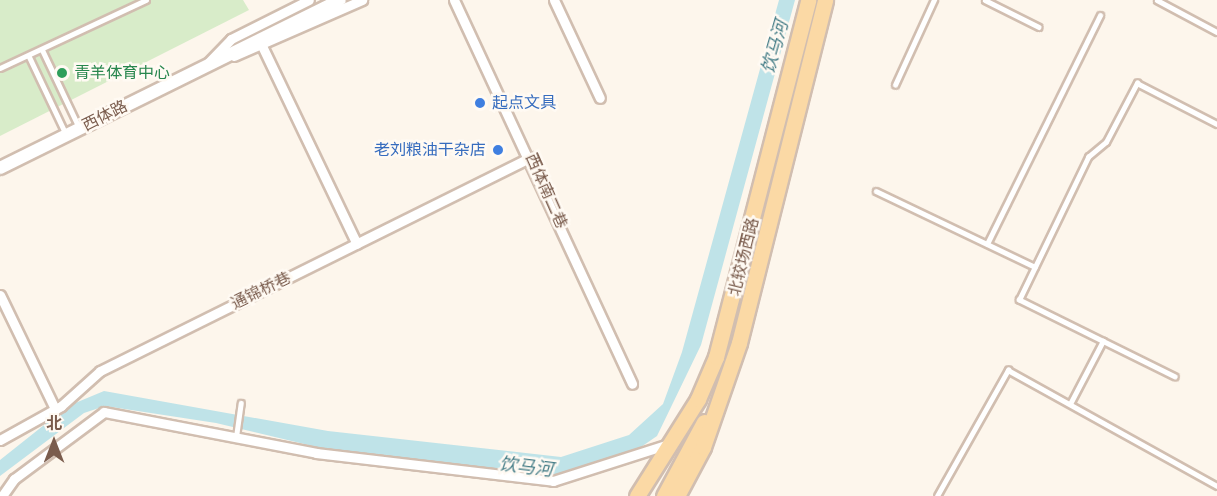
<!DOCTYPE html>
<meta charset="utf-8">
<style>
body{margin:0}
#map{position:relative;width:1217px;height:496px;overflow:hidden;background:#fdf6ec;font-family:"Roboto Condensed","Noto Sans SC",sans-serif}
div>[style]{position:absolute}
.green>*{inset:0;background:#d8ecc9}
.water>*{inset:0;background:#bfe3e8}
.roads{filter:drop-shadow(2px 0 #d1beb0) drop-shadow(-2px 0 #d1beb0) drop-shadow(0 2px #d1beb0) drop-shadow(0 -2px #d1beb0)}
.service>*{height:4.5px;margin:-2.25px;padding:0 2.25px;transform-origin:2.25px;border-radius:2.25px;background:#fff}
.minor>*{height:9px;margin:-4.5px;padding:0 4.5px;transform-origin:4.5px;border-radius:4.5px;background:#fff}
.tertiary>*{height:12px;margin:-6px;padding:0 6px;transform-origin:6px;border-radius:6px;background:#fff}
.primary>*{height:15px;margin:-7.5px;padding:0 7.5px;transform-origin:7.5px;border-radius:7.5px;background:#fbd9a5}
.dots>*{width:16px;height:16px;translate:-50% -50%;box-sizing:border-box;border:3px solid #fffaf3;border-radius:50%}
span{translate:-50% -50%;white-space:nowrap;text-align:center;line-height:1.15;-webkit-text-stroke:5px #fffaf3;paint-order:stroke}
.leisure-label{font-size:16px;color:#27864d}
.left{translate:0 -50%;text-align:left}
.shop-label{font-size:16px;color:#366cbe}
.right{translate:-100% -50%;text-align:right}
.street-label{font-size:16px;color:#7a5c4d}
.water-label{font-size:18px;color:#437c86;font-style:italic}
.north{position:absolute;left:24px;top:412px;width:60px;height:60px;-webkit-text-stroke:4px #fffaf3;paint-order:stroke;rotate:0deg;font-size:16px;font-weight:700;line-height:24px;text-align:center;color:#7a5c4d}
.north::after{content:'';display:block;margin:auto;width:21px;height:27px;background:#7a5c4d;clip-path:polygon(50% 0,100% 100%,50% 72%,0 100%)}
</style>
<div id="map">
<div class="green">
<div style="clip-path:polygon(0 0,243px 0,249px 10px,0 136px)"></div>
</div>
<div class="water">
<div style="clip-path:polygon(779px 0,795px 0,701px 345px,657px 436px,625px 458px,548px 478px,346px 454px,216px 423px,105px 406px,84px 413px,0 476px,0 460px,68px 406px,104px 391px,328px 431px,561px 457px,629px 435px,663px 404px,682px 352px)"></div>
</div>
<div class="roads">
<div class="service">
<div style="left:985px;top:0;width:60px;rotate:26.6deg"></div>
<div style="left:1157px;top:0;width:68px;rotate:28.1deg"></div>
<div style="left:42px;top:49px;width:89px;rotate:64.6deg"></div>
<div style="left:29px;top:56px;width:86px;rotate:64.6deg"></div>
<div style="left:0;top:68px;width:161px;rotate:-25deg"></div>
<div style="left:895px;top:85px;width:94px;rotate:-65.4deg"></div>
<div style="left:876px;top:191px;width:176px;rotate:25.5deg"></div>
<div style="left:987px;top:244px;width:255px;rotate:-63.7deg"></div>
<div style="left:1175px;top:377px;width:174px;rotate:-153.7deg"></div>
<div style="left:1019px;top:300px;width:159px;rotate:-64.2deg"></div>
<div style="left:1088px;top:157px;width:23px;rotate:-40deg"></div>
<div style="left:1106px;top:142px;width:67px;rotate:-62.3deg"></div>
<div style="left:1137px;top:83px;width:90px;rotate:27.1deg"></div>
<div style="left:1070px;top:404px;width:71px;rotate:-62.4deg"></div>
<div style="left:236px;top:437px;width:34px;rotate:-82deg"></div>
<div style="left:937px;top:496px;width:145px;rotate:-60.6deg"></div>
<div style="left:1008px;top:370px;width:239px;rotate:29deg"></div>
</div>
<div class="minor">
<div style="left:454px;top:0;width:423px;rotate:65.1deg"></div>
<div style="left:554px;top:0;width:108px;rotate:64.9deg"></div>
<div style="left:263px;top:48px;width:217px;rotate:64.4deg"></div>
<div style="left:234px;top:56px;width:140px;rotate:-23.6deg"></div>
<div style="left:209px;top:62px;width:32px;rotate:-46deg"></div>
<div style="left:231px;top:39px;width:87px;rotate:-26.6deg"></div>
<div style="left:0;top:295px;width:127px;rotate:64.2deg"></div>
<div style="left:0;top:440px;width:70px;rotate:-29.1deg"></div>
<div style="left:61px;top:406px;width:52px;rotate:-41.9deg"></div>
<div style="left:100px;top:371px;width:481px;rotate:-26.4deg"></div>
<div style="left:2px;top:496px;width:21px;rotate:-55deg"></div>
<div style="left:14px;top:479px;width:112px;rotate:-36.7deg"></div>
<div style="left:104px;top:412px;width:216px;rotate:10.9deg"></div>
<div style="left:316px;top:453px;width:239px;rotate:6.7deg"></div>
<div style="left:553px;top:481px;width:119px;rotate:-17.7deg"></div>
</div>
<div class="tertiary">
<div style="left:0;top:168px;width:379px;rotate:-26.3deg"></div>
</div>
<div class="primary">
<div style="left:637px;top:496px;width:115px;rotate:-57.8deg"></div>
<div style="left:698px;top:399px;width:46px;rotate:-66.8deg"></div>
<div style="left:716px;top:357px;width:369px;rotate:-75.5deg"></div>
<div style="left:664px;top:496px;width:84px;rotate:-61.6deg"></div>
<div style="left:677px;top:496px;width:55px;rotate:-62deg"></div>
<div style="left:703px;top:447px;width:110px;rotate:-70.9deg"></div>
<div style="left:739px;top:343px;width:354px;rotate:-75.9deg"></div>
</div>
</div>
<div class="dots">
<div style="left:62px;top:73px;background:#2e9e5b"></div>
<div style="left:480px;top:103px;background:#3f7fe0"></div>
<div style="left:498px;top:150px;background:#3f7fe0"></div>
</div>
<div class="leisure-label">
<span class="left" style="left:74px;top:73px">青羊体育中心</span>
</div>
<div class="shop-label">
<span class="left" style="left:492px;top:103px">起点文具</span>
<span class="right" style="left:486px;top:150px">老刘粮油干杂店</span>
</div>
<div class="street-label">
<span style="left:105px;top:116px;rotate:-27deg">西体路</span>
<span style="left:546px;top:191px;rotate:66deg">西体南二巷</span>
<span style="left:744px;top:257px;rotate:-76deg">北较场西路</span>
<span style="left:261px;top:291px;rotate:-26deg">通锦桥巷</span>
</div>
<div class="water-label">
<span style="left:775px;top:47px;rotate:-74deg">饮马河</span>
<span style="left:526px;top:467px;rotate:7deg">饮马河</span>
</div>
<div class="north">北</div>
</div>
